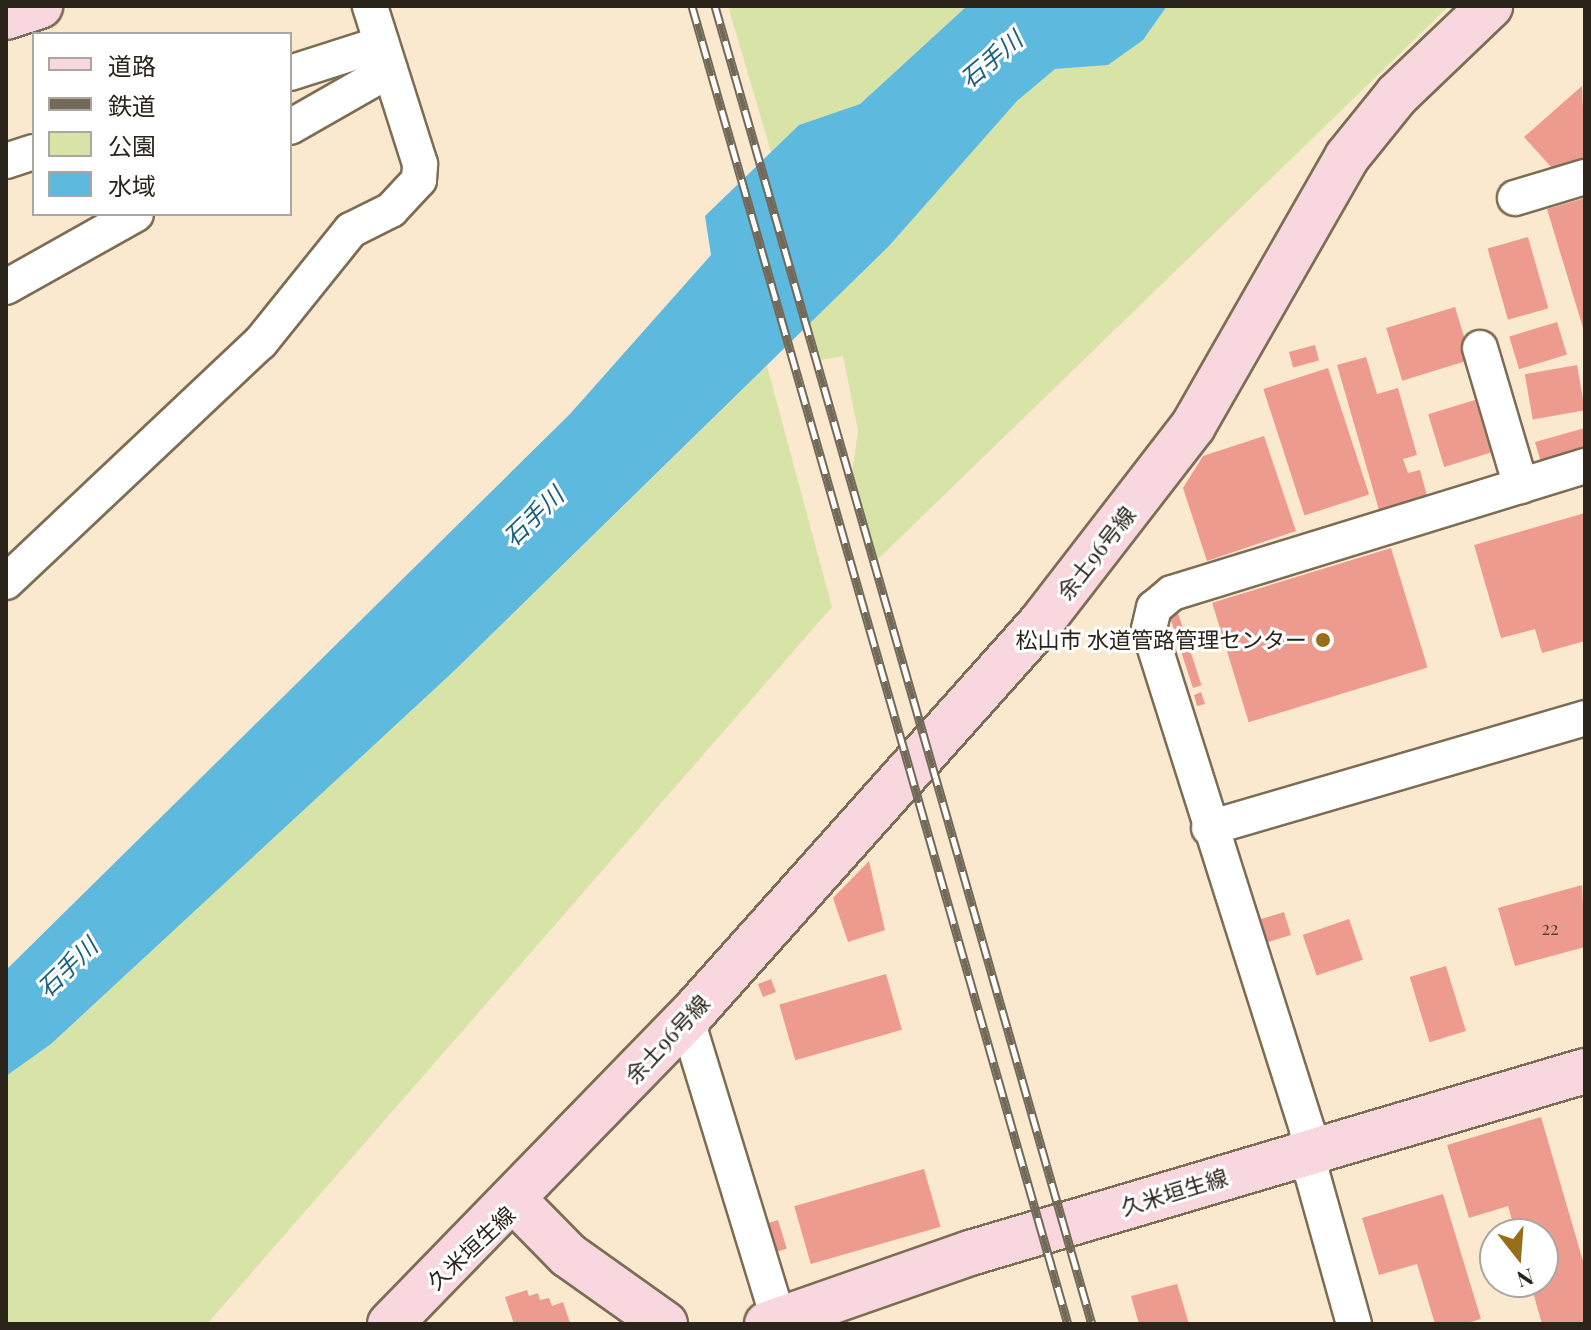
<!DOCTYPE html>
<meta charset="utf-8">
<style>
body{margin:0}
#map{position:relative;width:1591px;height:1330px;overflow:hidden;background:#fbe9cf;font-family:"Playfair Display","Noto Sans JP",serif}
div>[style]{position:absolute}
.green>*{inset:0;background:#d7e3a7}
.water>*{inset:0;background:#5eb9de}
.building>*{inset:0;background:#ee9b8f;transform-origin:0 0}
.roads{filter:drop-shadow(2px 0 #7c6d55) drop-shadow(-2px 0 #7c6d55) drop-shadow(0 2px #7c6d55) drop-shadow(0 -2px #7c6d55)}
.street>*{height:34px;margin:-17px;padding:0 17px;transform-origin:17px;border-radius:17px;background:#fff}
.secondary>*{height:44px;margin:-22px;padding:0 22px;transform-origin:22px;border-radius:22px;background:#f9d7df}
.rail>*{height:9px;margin-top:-4.5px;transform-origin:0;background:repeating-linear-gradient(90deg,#fff 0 18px,#736959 0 36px);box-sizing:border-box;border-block:2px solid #736959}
.dots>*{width:22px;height:22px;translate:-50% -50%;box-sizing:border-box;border:4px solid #fff;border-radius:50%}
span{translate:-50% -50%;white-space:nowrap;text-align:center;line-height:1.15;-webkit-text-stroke:6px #fff;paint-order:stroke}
.number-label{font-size:18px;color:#5b4237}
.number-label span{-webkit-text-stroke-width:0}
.street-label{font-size:22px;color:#2a241a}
.poi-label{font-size:22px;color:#2a241a}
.right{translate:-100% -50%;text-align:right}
.water-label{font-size:24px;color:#19607a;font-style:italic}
.frame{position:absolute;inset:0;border:8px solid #2a241a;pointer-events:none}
.legend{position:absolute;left:32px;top:32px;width:260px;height:184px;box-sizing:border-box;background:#fff;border:2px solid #aaa7a3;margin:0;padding:10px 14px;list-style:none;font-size:24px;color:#2a241a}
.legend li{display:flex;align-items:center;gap:16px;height:40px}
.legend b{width:40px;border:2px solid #aaa7a3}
.north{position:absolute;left:1479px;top:1218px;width:80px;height:80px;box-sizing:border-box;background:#fff;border:2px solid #aaa7a3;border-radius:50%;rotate:163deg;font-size:22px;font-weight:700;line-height:32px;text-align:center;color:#2a241a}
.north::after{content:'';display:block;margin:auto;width:28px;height:36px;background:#957019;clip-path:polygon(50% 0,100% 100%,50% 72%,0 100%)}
</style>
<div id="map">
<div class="green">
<div style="clip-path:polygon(728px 6px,967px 6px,860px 104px,799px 125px,771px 152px)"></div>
<div style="clip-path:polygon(1167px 6px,1449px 6px,876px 561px,852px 473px,858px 431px,843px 356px,821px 360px,809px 324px,889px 246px,1017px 101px,1055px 69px,1108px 65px,1143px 40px)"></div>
<div style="clip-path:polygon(767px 366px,832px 607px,207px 1324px,6px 1324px,6px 1076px,51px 1044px,454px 671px)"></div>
</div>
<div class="water">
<div style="clip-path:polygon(967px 6px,1167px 6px,1143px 40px,1108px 65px,1055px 69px,1017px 101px,889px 246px,454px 671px,51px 1044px,6px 1076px,6px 970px,570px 414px,711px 255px,705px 216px,799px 125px,860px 104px)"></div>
</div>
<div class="building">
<div style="clip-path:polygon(1582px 86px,1585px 157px,1561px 178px,1524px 137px)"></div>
<div style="clip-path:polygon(1585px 198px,1585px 331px,1584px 331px,1547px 209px)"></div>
<div style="left:1528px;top:237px;width:74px;height:42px;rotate:74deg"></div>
<div style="left:1455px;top:307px;width:55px;height:72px;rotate:73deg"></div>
<div style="left:1557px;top:322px;width:34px;height:50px;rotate:73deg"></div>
<div style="left:1315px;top:345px;width:16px;height:27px;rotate:75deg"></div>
<div style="clip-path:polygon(1366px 357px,1377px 394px,1398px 388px,1417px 455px,1403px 459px,1408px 473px,1420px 470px,1427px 496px,1379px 510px,1337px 365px)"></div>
<div style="left:1577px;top:365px;width:46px;height:53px;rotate:80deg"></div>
<div style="left:1328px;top:368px;width:133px;height:68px;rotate:72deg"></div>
<div style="left:1475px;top:400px;width:55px;height:49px;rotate:73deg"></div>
<div style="clip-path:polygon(1585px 428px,1585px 456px,1543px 469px,1535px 442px)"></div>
<div style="clip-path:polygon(1264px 436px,1296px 531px,1207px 561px,1183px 488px,1203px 456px)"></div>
<div style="clip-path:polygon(1585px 513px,1585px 641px,1542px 653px,1535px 629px,1501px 638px,1474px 545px)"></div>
<div style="left:1391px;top:548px;width:125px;height:187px;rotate:73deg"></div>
<div style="left:1178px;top:613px;width:76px;height:9px;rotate:72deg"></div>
<div style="clip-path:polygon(1201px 692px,1205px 704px,1197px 706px,1194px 695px)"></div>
<div style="clip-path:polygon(869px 861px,885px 930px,848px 942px,833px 898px)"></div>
<div style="clip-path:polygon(1582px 885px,1585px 947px,1515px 966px,1498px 908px)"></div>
<div style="left:1284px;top:912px;width:24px;height:25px;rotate:73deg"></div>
<div style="left:1349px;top:919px;width:43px;height:49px;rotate:71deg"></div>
<div style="left:1446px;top:966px;width:68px;height:38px;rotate:73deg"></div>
<div style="left:886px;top:974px;width:58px;height:111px;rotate:74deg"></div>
<div style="left:771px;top:979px;width:14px;height:14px;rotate:69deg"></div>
<div style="clip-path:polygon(1541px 1117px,1585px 1268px,1585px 1324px,1542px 1324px,1530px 1282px,1543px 1282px,1543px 1234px,1516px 1234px,1508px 1206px,1469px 1218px,1447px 1145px)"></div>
<div style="left:924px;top:1169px;width:60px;height:135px;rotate:74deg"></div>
<div style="clip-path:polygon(1443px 1194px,1481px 1319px,1464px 1324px,1435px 1324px,1417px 1264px,1379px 1275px,1362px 1218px)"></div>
<div style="left:778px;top:1220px;width:30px;height:16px;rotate:73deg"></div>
<div style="clip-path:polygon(1177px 1284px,1189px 1324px,1139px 1324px,1131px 1296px)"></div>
<div style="clip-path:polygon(527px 1290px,529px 1296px,538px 1293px,540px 1300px,549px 1298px,552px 1306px,563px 1302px,570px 1323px,514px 1324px,505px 1297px)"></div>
</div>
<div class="roads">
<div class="street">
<div style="left:290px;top:73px;width:96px;rotate:-17.7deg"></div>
<div style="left:290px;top:127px;width:115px;rotate:-29.7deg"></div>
<div style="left:6px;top:161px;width:29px;rotate:-18deg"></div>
<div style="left:1515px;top:198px;width:73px;rotate:-16.7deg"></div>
<div style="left:6px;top:287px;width:149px;rotate:-29.3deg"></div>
<div style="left:1480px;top:348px;width:144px;rotate:73.5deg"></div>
<div style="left:6px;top:582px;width:349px;rotate:-43.3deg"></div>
<div style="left:260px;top:343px;width:145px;rotate:-51.2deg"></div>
<div style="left:351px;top:230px;width:45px;rotate:-26.6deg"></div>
<div style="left:391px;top:210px;width:41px;rotate:-47deg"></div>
<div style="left:419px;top:180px;width:16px;rotate:-86deg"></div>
<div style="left:420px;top:164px;width:166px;rotate:-107.6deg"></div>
<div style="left:1209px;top:828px;width:392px;rotate:-16.3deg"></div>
<div style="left:698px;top:1007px;width:24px;rotate:109deg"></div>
<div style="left:690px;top:1030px;width:307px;rotate:73deg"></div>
<div style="left:1354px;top:1324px;width:156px;rotate:-105.6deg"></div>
<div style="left:1312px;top:1174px;width:45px;rotate:-96.3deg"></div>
<div style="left:1307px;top:1129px;width:524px;rotate:-107.54deg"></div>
<div style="left:1149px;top:629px;width:22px;rotate:-77deg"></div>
<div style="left:1154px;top:608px;width:23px;rotate:-40deg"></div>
<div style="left:1172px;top:593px;width:432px;rotate:-17.1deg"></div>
</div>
<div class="secondary">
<div style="left:6px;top:17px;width:36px;rotate:-18deg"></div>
<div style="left:515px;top:1201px;width:76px;rotate:45.5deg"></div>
<div style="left:568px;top:1255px;width:119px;rotate:35.4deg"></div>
<div style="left:390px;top:1324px;width:442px;rotate:-45.8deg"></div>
<div style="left:698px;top:1007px;width:513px;rotate:-48.24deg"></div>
<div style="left:1040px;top:624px;width:250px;rotate:-52.3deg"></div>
<div style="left:1193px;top:426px;width:310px;rotate:-60.2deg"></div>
<div style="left:1347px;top:157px;width:80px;rotate:-51.1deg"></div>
<div style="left:1397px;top:95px;width:129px;rotate:-43.7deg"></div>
<div style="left:767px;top:1324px;width:215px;rotate:-19.3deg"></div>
<div style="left:970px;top:1253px;width:641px;rotate:-16.49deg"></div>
</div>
</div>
<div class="rail">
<div style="left:692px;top:6px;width:1371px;rotate:74.08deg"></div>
<div style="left:715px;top:6px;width:1371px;rotate:74.04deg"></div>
</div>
<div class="dots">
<div style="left:1323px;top:640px;background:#957019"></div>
</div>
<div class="number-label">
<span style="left:1550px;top:928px">22</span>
</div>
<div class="street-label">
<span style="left:1096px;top:553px;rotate:-52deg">余土96号線</span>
<span style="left:667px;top:1039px;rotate:-47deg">余土96号線</span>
<span style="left:1174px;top:1192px;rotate:-17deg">久米垣生線</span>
<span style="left:471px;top:1248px;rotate:-43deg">久米垣生線</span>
</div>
<div class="poi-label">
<span class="right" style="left:1307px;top:640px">松山市 水道管路管理センター</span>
</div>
<div class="water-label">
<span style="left:991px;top:59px;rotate:-40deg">石手川</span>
<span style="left:533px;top:516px;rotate:-44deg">石手川</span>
<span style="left:67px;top:967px;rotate:-44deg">石手川</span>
</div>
<div class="frame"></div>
<ul class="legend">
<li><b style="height:10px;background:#f9d7df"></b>道路</li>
<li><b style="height:10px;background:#736959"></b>鉄道</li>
<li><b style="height:22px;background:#d7e3a7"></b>公園</li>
<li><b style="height:22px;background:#5eb9de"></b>水域</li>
</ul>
<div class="north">N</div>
</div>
